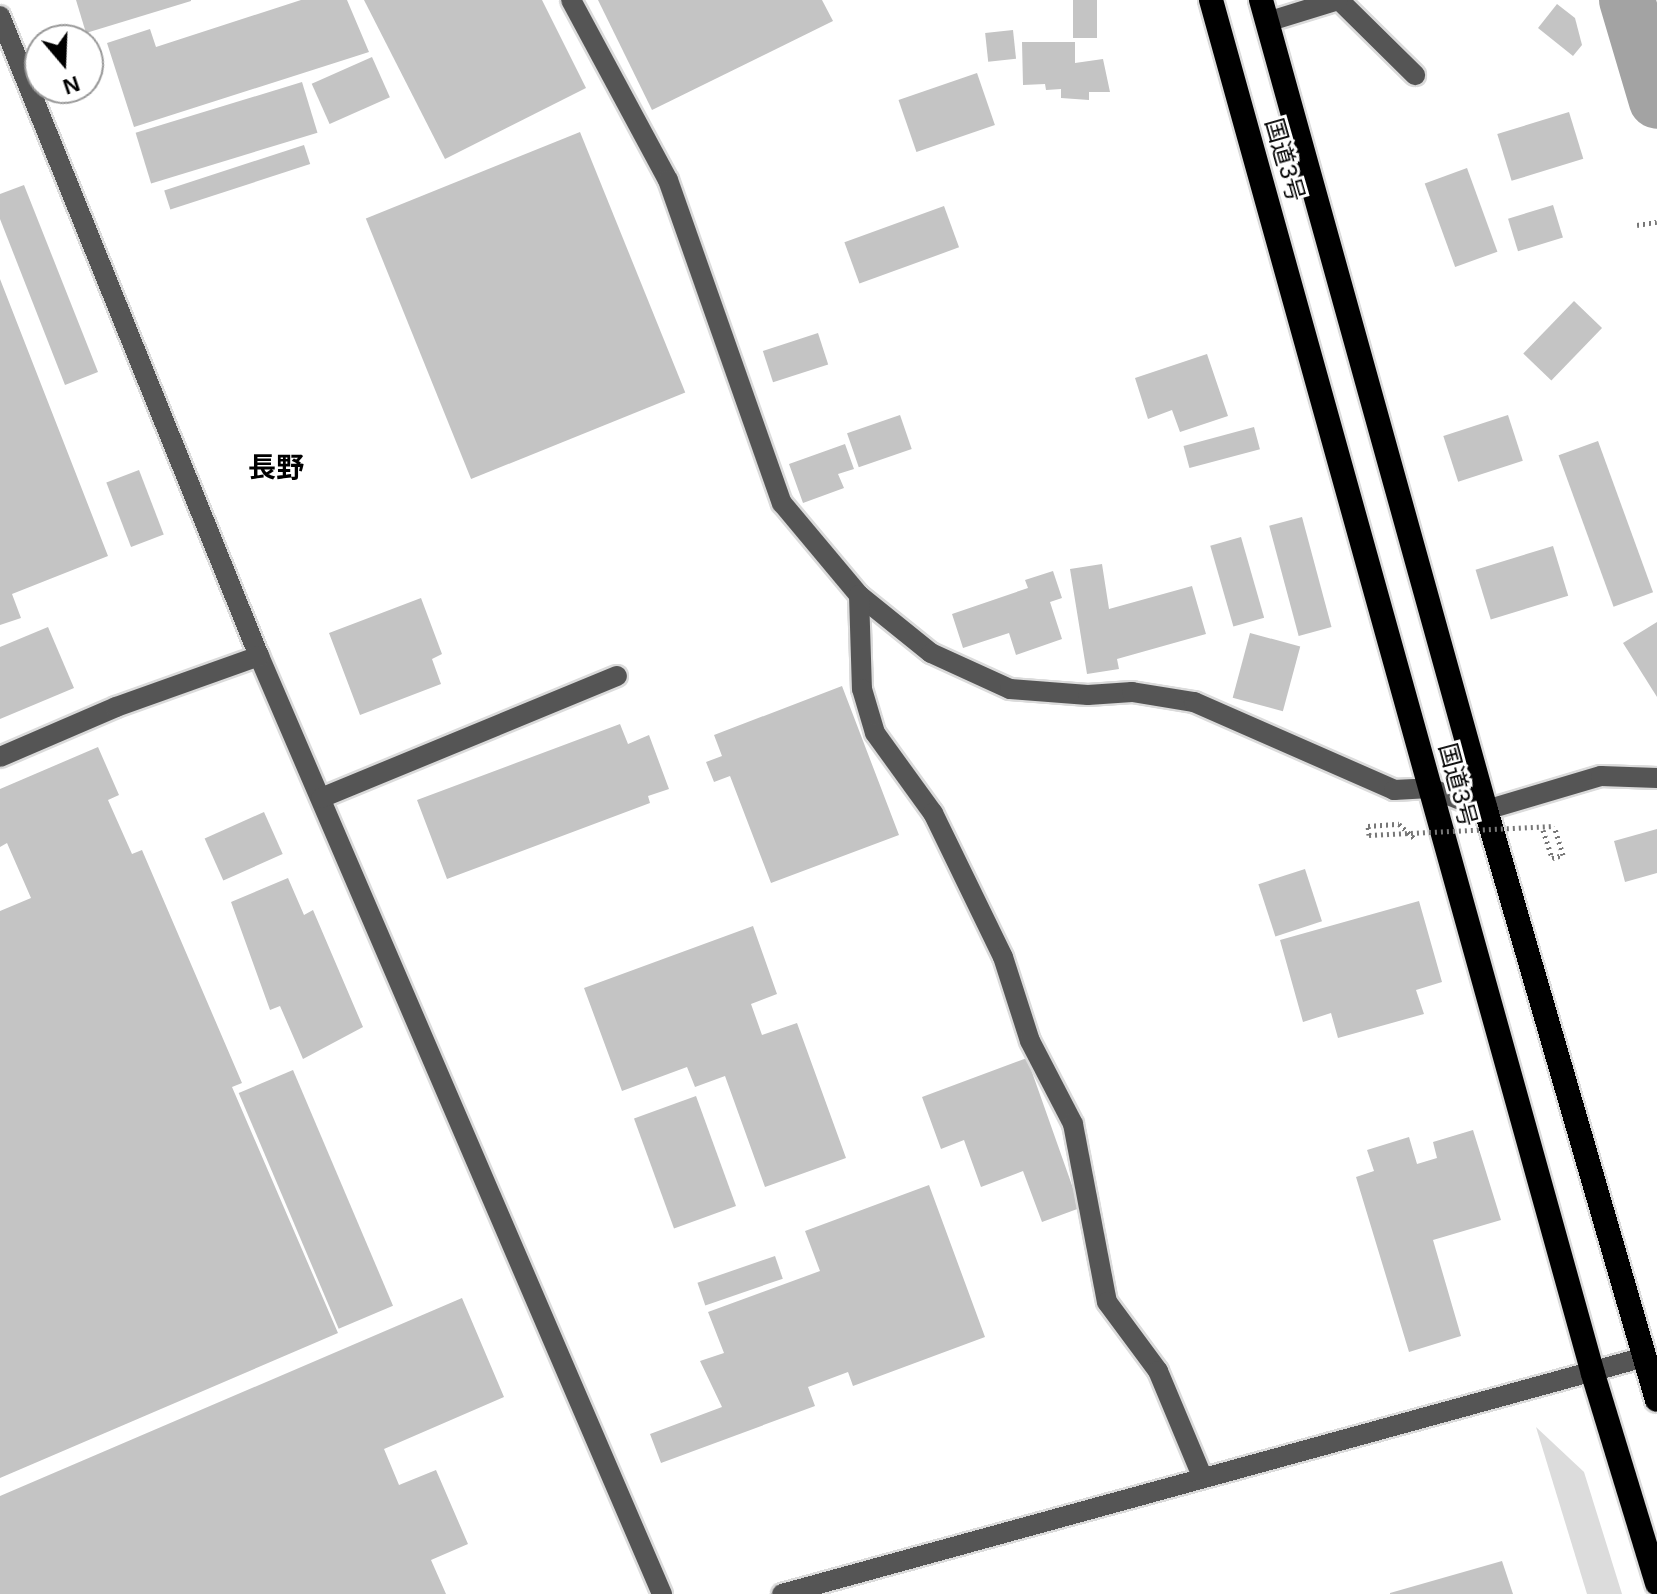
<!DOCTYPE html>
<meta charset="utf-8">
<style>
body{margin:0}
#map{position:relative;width:1657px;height:1594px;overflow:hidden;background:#fff;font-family:Arial,"Noto Sans JP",sans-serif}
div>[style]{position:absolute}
.green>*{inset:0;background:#dcdcdc}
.river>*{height:56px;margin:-28px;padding:0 28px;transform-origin:28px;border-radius:28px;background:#a3a3a3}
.building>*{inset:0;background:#c4c4c4;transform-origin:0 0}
.path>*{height:5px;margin-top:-2.5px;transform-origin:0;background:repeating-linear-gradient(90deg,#777 0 2px,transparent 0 6px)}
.roads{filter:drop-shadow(2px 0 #dbdbdb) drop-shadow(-2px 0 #dbdbdb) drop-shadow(0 2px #dbdbdb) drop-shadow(0 -2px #dbdbdb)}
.minor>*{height:20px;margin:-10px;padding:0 10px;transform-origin:10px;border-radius:10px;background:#555}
.highway>*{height:24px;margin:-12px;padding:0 12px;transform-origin:12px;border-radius:12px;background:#000}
.path-bridge>*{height:5px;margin-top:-2.5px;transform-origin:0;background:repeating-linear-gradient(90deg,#777 0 2px,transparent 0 6px)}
span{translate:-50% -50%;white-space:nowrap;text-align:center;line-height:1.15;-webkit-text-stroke:6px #fff;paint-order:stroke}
.street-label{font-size:24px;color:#000}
.quarter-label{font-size:28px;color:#000;font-weight:700}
.north{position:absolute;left:24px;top:24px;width:80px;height:80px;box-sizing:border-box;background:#fff;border:2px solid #999;border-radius:50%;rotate:161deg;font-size:22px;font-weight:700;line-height:32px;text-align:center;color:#000}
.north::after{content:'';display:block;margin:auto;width:28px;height:36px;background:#000;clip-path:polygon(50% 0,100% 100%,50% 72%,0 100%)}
</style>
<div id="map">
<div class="green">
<div style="clip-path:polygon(1536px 1427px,1584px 1472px,1622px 1594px,1587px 1594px)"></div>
</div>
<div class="river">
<div style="left:1627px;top:0;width:105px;rotate:73.5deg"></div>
</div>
<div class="building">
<div style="clip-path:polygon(76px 0,191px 0,191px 1px,86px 33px)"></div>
<div style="clip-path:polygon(301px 0,347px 0,369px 52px,134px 127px,107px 43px,150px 29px,156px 47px)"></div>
<div style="clip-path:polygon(364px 0,542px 0,586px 88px,445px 159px)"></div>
<div style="clip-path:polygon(598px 0,822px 0,833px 21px,652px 110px)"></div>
<div style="left:1073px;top:0;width:24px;height:38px"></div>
<div style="clip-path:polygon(1557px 4px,1575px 18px,1582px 45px,1573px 56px,1538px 28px)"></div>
<div style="left:1013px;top:30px;width:29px;height:28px;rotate:84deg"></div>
<div style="clip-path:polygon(1022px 42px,1075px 42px,1075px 63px,1103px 59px,1110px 92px,1089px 92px,1089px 100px,1061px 98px,1061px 89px,1046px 90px,1045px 84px,1023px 85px)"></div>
<div style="left:372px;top:57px;width:44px;height:66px;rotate:66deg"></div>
<div style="left:977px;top:73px;width:55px;height:83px;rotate:71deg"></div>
<div style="left:302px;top:82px;width:53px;height:174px;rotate:73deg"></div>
<div style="left:1569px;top:112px;width:49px;height:75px;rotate:73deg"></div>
<div style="left:580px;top:132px;width:281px;height:231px;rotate:68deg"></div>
<div style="left:304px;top:145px;width:20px;height:147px;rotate:72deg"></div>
<div style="left:1467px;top:168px;width:89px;height:45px;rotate:70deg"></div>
<div style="clip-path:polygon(24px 185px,98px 372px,65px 385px,0 219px,0 194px)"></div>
<div style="left:1553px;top:205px;width:34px;height:47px;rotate:73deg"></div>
<div style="left:944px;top:206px;width:44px;height:106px;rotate:70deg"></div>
<div style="clip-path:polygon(0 279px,108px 556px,12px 594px,21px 618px,0 625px)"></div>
<div style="left:1574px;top:301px;width:39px;height:73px;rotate:44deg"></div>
<div style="left:818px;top:333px;width:33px;height:58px;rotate:72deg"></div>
<div style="clip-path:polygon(1207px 354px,1228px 416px,1180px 432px,1172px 410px,1148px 419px,1135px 378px)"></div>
<div style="left:900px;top:415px;width:36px;height:56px;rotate:71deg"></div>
<div style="left:1508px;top:415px;width:48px;height:68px;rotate:72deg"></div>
<div style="left:1254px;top:427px;width:23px;height:73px;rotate:75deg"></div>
<div style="left:1598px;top:441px;width:161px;height:42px;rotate:70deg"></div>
<div style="clip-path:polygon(845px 444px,854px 469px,838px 474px,844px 488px,803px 503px,789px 464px)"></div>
<div style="left:139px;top:470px;width:69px;height:35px;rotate:69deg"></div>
<div style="left:1302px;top:517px;width:114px;height:34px;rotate:75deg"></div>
<div style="left:1241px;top:537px;width:84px;height:32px;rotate:74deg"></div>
<div style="left:1553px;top:546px;width:52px;height:81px;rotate:73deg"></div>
<div style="clip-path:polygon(1102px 564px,1109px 609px,1192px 586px,1206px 634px,1117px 659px,1119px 669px,1087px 674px,1070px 569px)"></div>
<div style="clip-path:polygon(1053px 571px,1062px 598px,1050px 602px,1062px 639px,1016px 655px,1009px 633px,963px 648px,952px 614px,1028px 588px,1025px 580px)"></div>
<div style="clip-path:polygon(421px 598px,442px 654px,432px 659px,441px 684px,360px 715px,329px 633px)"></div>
<div style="clip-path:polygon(1657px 622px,1657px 697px,1623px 643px)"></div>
<div style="clip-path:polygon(48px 627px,74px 688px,0 719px,0 647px)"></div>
<div style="left:1250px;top:633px;width:52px;height:67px;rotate:15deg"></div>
<div style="clip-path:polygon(842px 686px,899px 835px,771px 883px,730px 776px,714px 782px,706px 762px,722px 756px,714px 735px)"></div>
<div style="clip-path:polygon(620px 724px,628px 744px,649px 735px,669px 789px,648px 796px,650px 803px,447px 879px,417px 800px)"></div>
<div style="clip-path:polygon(98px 747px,119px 795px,108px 800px,132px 854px,142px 850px,242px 1083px,232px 1087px,338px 1333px,0 1478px,0 911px,31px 898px,7px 843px,0 847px,0 789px)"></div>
<div style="left:264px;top:812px;width:46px;height:65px;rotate:66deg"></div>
<div style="clip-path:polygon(1657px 829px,1657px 873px,1625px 882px,1614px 841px)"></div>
<div style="left:1305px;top:869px;width:55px;height:49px;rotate:72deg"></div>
<div style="clip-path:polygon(288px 878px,304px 915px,313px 910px,363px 1027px,303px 1059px,280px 1006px,270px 1010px,231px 902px)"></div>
<div style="clip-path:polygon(1419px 901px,1442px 982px,1416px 990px,1424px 1014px,1338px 1038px,1331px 1013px,1303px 1022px,1280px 940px)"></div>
<div style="clip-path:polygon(753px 926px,777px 994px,751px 1004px,762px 1035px,797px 1023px,846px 1158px,765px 1187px,725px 1076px,695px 1087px,687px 1067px,622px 1091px,584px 988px)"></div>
<div style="clip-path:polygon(1027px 1058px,1080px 1208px,1042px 1222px,1023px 1171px,981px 1187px,964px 1140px,941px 1149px,922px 1097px)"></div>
<div style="left:293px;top:1070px;width:256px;height:59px;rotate:67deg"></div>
<div style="left:696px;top:1096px;width:117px;height:66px;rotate:70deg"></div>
<div style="clip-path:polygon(1473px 1130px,1501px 1220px,1433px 1240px,1461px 1336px,1409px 1352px,1356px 1177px,1374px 1171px,1367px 1150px,1409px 1137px,1417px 1164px,1437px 1158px,1433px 1142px)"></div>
<div style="clip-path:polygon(929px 1185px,985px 1337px,853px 1386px,848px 1372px,808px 1387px,815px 1406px,661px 1463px,650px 1434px,722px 1407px,700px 1361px,724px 1353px,708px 1312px,820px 1271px,805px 1231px)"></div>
<div style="left:775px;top:1256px;width:24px;height:82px;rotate:71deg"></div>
<div style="clip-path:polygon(462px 1298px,504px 1397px,384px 1449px,399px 1485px,436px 1470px,468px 1544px,431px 1560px,446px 1594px,0 1594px,0 1496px)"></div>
<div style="clip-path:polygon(1502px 1561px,1513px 1594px,1390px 1594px,1390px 1593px)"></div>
</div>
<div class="path">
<div style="left:1637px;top:225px;width:20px;rotate:-9deg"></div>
<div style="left:1543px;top:830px;width:29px;rotate:72deg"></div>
<div style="left:1552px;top:858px;width:11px;rotate:-15deg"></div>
<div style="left:1563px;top:855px;width:30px;rotate:-107deg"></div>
<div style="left:1369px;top:835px;width:9px;rotate:-96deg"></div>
<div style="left:1368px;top:826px;width:31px;rotate:-4deg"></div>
<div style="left:1399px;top:824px;width:21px;rotate:43deg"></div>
</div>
<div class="roads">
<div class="minor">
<div style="left:571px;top:0;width:204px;rotate:61.7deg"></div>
<div style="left:668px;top:180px;width:343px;rotate:70.6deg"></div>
<div style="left:782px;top:503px;width:120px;rotate:50.1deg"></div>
<div style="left:859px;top:595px;width:92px;rotate:38.9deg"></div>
<div style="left:931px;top:653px;width:87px;rotate:24.5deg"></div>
<div style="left:1010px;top:689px;width:78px;rotate:4.4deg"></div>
<div style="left:1088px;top:695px;width:44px;rotate:-3.9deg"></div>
<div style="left:1132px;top:692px;width:63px;rotate:9.2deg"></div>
<div style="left:1194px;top:702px;width:219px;rotate:23.7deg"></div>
<div style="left:1394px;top:790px;width:36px;rotate:-3deg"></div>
<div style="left:1430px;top:788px;width:60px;rotate:21.4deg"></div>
<div style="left:1486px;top:810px;width:120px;rotate:-16.5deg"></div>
<div style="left:1601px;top:776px;width:56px;rotate:2deg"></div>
<div style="left:1339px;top:0;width:107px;rotate:44.6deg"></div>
<div style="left:0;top:16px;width:690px;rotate:67.97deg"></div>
<div style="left:259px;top:656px;width:1021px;rotate:66.75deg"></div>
<div style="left:1267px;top:22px;width:74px;rotate:-17.2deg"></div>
<div style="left:859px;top:595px;width:94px;rotate:88.2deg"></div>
<div style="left:862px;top:689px;width:46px;rotate:73.5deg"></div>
<div style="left:875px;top:733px;width:99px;rotate:54.1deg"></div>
<div style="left:933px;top:813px;width:160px;rotate:64.1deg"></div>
<div style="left:1003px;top:957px;width:88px;rotate:72.2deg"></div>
<div style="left:1030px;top:1041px;width:93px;rotate:62.6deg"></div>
<div style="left:1073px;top:1124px;width:181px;rotate:79.2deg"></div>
<div style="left:1107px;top:1302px;width:86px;rotate:53.5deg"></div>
<div style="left:1158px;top:1371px;width:114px;rotate:67.3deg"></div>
<div style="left:0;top:757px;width:126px;rotate:-23.3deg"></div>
<div style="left:116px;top:707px;width:152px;rotate:-19.6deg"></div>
<div style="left:321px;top:798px;width:320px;rotate:-22.4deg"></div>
<div style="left:782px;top:1594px;width:895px;rotate:-15.36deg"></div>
</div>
<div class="highway">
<div style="left:1211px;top:0;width:1426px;rotate:74.46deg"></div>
<div style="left:1593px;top:1374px;width:219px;rotate:73deg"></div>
<div style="left:1261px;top:0;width:841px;rotate:74.48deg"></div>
<div style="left:1486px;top:810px;width:614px;rotate:73.84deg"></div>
</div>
</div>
<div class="path-bridge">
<div style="left:1369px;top:835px;width:185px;rotate:-2.8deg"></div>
</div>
<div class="street-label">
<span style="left:1285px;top:160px;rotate:74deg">国道3号</span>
<span style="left:1458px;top:785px;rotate:75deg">国道3号</span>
</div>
<div class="quarter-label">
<span style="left:276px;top:468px">長野</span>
</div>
<div class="north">N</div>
</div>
